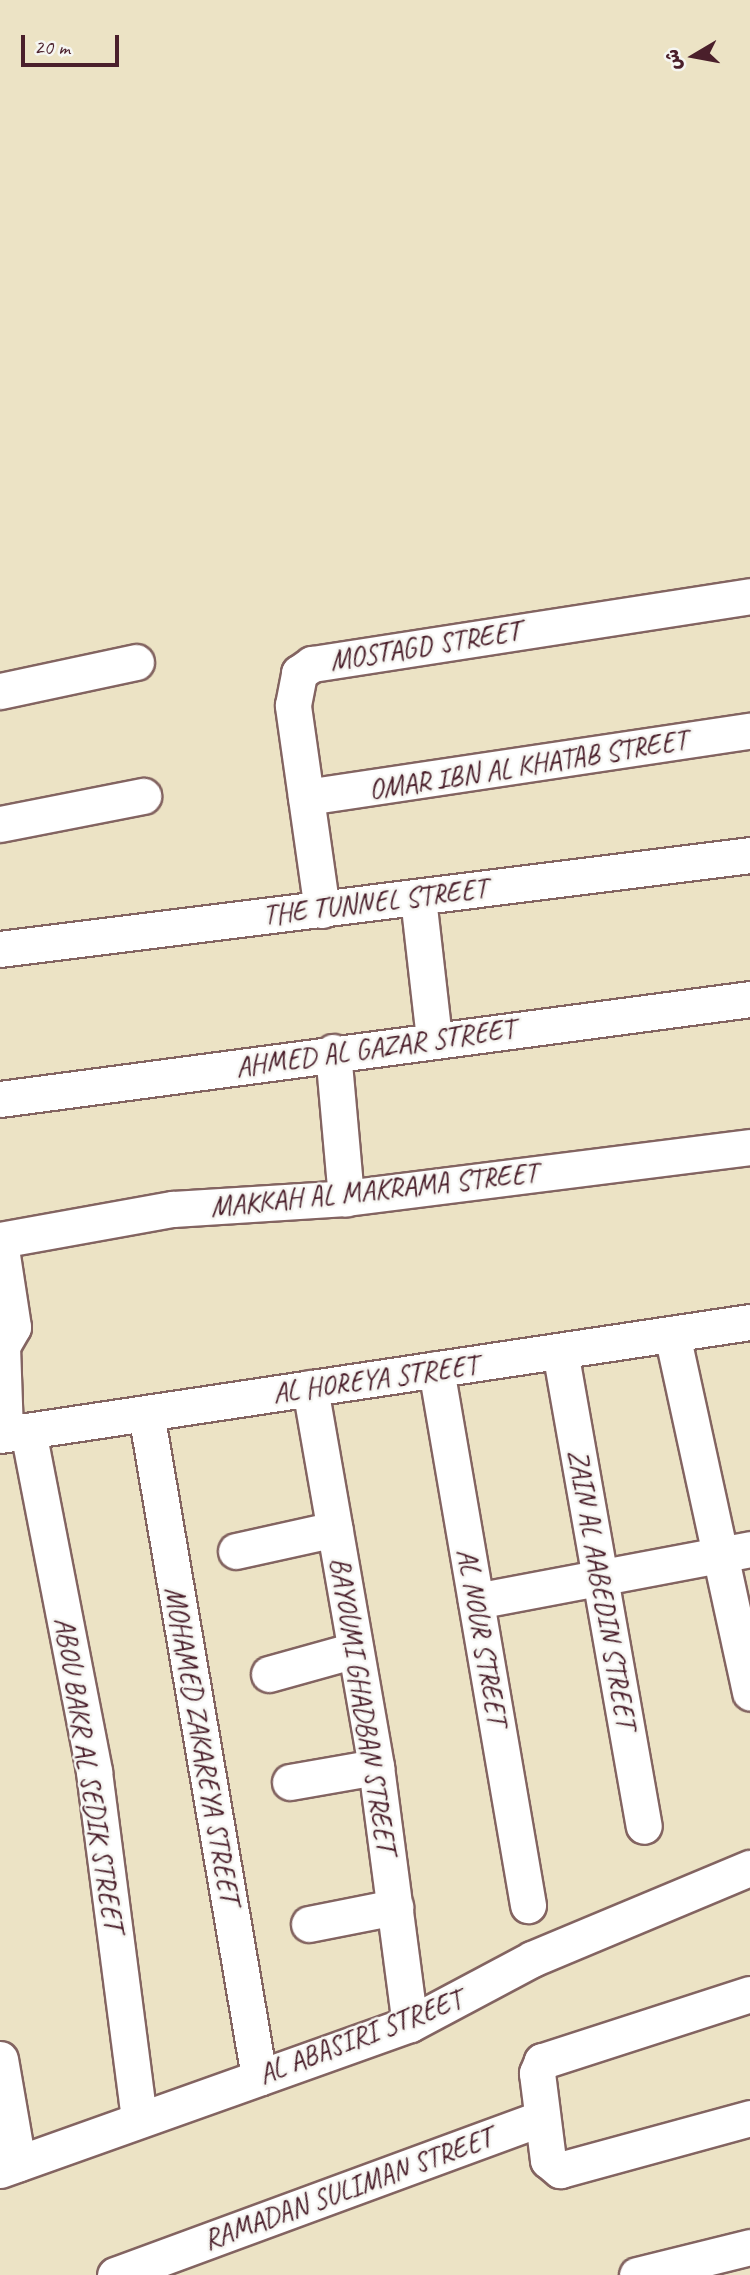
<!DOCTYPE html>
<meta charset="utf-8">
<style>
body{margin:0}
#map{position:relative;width:750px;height:2275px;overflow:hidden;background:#ece3c5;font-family:Caveat,"Playpen Sans Arabic",sans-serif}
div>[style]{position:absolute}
.roads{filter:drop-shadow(2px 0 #836461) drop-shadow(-2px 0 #836461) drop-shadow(0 2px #836461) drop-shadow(0 -2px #836461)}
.minor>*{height:35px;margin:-17.5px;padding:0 17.5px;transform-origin:17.5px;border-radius:17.5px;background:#fff}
span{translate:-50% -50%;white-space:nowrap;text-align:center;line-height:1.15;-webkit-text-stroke:5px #f6f6f2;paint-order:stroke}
.street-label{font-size:28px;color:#4a1f2b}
.north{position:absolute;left:659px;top:21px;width:70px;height:70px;-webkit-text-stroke:5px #f6f6f2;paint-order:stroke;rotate:260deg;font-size:19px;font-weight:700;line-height:28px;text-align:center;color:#4a1f2b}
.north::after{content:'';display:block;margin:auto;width:24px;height:32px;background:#4a1f2b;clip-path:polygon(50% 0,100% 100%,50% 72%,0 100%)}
.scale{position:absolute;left:21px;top:35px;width:98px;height:32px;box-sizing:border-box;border:4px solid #4a1f2b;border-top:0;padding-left:9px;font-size:21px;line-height:24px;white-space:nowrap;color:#4a1f2b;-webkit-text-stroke:5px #f6f6f2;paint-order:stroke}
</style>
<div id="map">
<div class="roads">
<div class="minor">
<div style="left:0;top:691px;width:139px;rotate:-12deg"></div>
<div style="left:306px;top:797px;width:449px;rotate:-8.5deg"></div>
<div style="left:0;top:824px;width:146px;rotate:-11.1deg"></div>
<div style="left:418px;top:898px;width:142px;rotate:83.5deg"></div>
<div style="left:322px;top:910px;width:207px;rotate:-98.1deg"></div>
<div style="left:293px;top:705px;width:33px;rotate:-79deg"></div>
<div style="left:299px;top:673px;width:16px;rotate:-35deg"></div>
<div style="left:312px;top:664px;width:443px;rotate:-8.8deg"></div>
<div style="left:0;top:949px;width:756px;rotate:-7.14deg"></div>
<div style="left:333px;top:1052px;width:147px;rotate:84.9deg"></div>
<div style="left:0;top:1099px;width:757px;rotate:-7.59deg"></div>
<div style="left:0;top:1240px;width:176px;rotate:-10.2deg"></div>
<div style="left:173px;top:1209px;width:173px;rotate:-3.6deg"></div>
<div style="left:346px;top:1198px;width:407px;rotate:-7.2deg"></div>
<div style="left:0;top:1242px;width:86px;rotate:81.3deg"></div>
<div style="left:13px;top:1327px;width:22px;rotate:120deg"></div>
<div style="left:2px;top:1346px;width:88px;rotate:88deg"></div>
<div style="left:672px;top:1334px;width:367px;rotate:77.7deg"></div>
<div style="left:560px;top:1351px;width:482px;rotate:80deg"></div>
<div style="left:436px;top:1369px;width:544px;rotate:80.26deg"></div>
<div style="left:310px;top:1388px;width:385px;rotate:80.1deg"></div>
<div style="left:376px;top:1767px;width:259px;rotate:82.5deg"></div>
<div style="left:146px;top:1413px;width:674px;rotate:80.34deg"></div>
<div style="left:28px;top:1431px;width:347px;rotate:79deg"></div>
<div style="left:94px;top:1772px;width:350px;rotate:82.6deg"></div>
<div style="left:0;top:1435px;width:758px;rotate:-8.57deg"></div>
<div style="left:236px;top:1551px;width:101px;rotate:-12.5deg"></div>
<div style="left:476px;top:1601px;width:279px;rotate:-10.7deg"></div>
<div style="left:269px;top:1674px;width:89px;rotate:-15.6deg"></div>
<div style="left:290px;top:1782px;width:87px;rotate:-9.9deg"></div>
<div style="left:309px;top:1924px;width:88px;rotate:-11.2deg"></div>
<div style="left:750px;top:1994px;width:219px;rotate:162.1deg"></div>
<div style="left:542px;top:2061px;width:13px;rotate:113deg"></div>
<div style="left:537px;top:2073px;width:88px;rotate:82.8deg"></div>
<div style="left:548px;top:2160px;width:16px;rotate:40deg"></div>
<div style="left:560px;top:2170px;width:197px;rotate:-15.3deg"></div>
<div style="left:0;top:2059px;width:106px;rotate:80.2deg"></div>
<div style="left:0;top:2170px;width:435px;rotate:-19.6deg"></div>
<div style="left:410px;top:2024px;width:138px;rotate:-28deg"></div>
<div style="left:532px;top:1959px;width:236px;rotate:-22.7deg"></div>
<div style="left:115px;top:2275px;width:455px;rotate:-20.2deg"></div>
<div style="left:637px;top:2275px;width:116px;rotate:-13.9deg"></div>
</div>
</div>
<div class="street-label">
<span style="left:425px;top:646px;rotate:-9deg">MOSTAGD STREET</span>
<span style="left:528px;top:765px;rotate:-9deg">OMAR IBN AL KHATAB STREET</span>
<span style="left:375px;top:902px;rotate:-7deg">THE TUNNEL STREET</span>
<span style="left:375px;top:1048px;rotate:-8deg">AHMED AL GAZAR STREET</span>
<span style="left:374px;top:1190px;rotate:-6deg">MAKKAH AL MAKRAMA STREET</span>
<span style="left:375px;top:1379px;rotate:-8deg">AL HOREYA STREET</span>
<span style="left:602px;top:1589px;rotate:80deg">ZAIN AL AABEDIN STREET</span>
<span style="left:482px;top:1637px;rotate:80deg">AL NOUR STREET</span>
<span style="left:363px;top:1705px;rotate:81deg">BAYOUMI GHADBAN STREET</span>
<span style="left:202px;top:1745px;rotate:80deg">MOHAMED ZAKAREYA STREET</span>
<span style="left:89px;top:1774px;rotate:81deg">ABOU BAKR AL SEDIK STREET</span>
<span style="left:360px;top:2037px;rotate:-21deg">AL ABASIRI STREET</span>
<span style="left:348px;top:2189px;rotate:-20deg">RAMADAN SULIMAN STREET</span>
</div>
<div class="north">ش</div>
<div class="scale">20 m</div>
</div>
